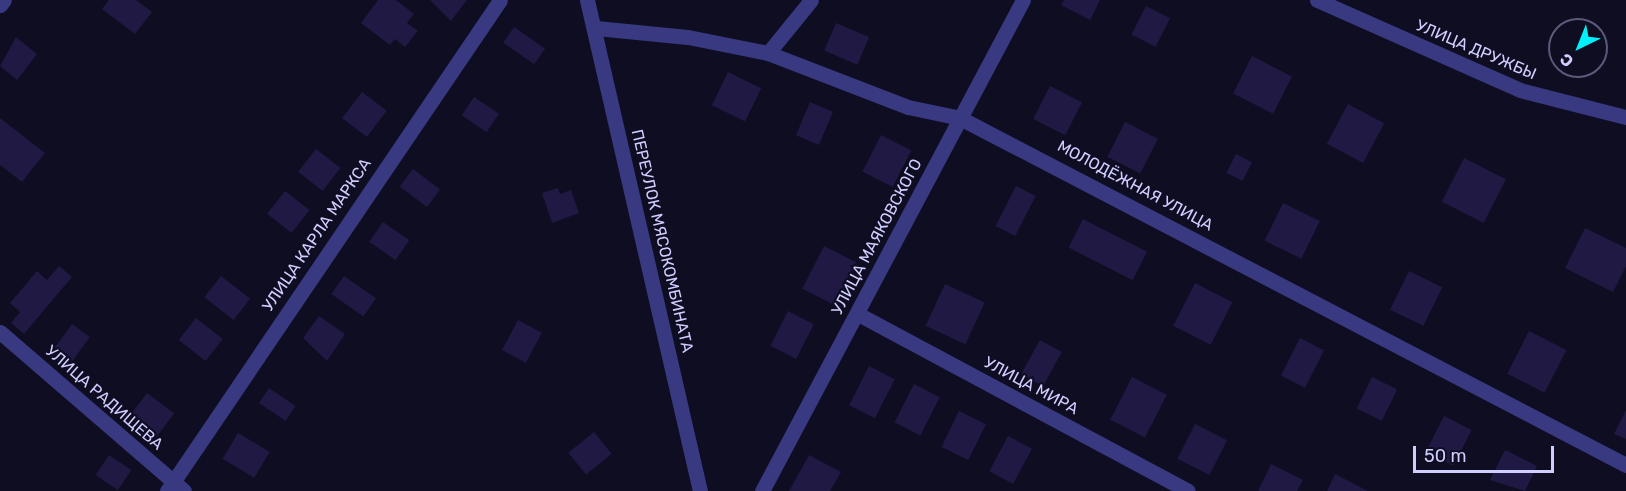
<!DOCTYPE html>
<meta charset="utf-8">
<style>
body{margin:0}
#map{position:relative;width:1626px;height:491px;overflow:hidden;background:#0f0d22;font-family:Rubik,sans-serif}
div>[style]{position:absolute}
.building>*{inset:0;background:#1f1943;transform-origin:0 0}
.minor>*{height:15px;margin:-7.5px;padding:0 7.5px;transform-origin:7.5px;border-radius:7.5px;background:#383981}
span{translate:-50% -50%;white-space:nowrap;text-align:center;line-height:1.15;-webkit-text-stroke:4.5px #0f0d22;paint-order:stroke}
.street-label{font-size:16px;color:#d0ceff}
.north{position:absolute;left:1548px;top:18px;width:60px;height:60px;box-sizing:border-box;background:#0f0d22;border:2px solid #5c5a7a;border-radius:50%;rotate:223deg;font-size:16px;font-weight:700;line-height:24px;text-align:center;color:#d0ceff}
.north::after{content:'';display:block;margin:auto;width:21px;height:27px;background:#00f0f9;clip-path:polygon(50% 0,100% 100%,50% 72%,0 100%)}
.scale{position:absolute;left:1413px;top:446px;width:141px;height:27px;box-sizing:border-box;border:3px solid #d0ceff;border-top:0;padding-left:8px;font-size:18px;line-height:21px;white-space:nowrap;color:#d0ceff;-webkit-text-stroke:4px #0f0d22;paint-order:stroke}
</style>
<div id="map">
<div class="building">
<div style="clip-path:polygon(109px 0,136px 0,152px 12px,135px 34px,102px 9px)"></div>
<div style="clip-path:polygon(378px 0,396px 0,414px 14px,407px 23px,418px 31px,405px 47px,395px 39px,390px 45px,361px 23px)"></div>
<div style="clip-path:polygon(430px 0,467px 0,451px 21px)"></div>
<div style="clip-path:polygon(1064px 0,1100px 0,1090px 20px,1061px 5px)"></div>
<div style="left:1146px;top:6px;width:27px;height:32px;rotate:27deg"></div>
<div style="left:836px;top:23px;width:36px;height:30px;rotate:23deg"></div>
<div style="left:514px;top:27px;width:38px;height:19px;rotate:35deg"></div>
<div style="clip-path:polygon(16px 37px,37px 54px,17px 80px,0 66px)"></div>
<div style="left:1252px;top:56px;width:45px;height:42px;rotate:27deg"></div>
<div style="left:728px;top:72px;width:37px;height:37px;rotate:26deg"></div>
<div style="left:1050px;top:86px;width:36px;height:37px;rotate:27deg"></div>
<div style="left:362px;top:92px;width:31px;height:33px;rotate:37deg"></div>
<div style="left:474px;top:97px;width:30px;height:22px;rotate:34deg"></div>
<div style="left:810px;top:102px;width:25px;height:36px;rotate:23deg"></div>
<div style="left:1348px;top:104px;width:41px;height:45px;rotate:28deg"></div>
<div style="clip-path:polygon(0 118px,45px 153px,22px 182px,0 165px)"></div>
<div style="left:1125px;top:122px;width:37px;height:39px;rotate:27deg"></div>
<div style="left:881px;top:135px;width:34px;height:41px;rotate:27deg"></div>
<div style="left:316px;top:149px;width:31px;height:29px;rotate:38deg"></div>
<div style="left:1236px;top:154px;width:18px;height:21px;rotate:27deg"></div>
<div style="left:1464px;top:158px;width:47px;height:49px;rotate:27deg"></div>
<div style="left:413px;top:169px;width:34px;height:22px;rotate:37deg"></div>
<div style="left:1016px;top:186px;width:22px;height:45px;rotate:27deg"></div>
<div style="clip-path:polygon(558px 188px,560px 194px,571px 190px,579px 213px,552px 223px,542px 193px)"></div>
<div style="left:285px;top:191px;width:31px;height:29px;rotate:38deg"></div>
<div style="left:1283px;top:203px;width:41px;height:42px;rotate:26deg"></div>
<div style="left:1083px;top:219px;width:72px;height:32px;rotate:27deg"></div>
<div style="left:383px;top:222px;width:32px;height:24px;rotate:35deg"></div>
<div style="clip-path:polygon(1585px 228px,1626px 248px,1626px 266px,1613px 292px,1565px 268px)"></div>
<div style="left:824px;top:246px;width:36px;height:48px;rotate:27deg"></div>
<div style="clip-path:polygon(59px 266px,72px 277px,24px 334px,11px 323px,20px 312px,10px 303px,37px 271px,47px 280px)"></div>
<div style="left:1409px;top:271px;width:37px;height:43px;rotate:26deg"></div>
<div style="left:221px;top:276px;width:37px;height:27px;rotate:38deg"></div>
<div style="left:344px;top:276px;width:39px;height:22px;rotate:35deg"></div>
<div style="left:1195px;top:283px;width:42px;height:48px;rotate:27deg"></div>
<div style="left:945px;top:284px;width:44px;height:46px;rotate:25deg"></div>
<div style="left:788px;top:311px;width:29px;height:39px;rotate:27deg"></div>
<div style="clip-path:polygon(319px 316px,345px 334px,327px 361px,303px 338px)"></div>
<div style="left:196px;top:318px;width:34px;height:28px;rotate:38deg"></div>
<div style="left:518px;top:320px;width:27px;height:34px;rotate:28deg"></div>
<div style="left:72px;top:324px;width:22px;height:31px;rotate:36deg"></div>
<div style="left:1529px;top:331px;width:42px;height:48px;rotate:27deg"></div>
<div style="left:1300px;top:338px;width:27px;height:42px;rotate:27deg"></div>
<div style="left:1040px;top:340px;width:25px;height:39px;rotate:29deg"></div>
<div style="left:869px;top:366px;width:29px;height:44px;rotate:27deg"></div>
<div style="left:1132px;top:377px;width:39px;height:48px;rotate:27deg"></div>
<div style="left:1372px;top:377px;width:28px;height:35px;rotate:26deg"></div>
<div style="left:914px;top:384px;width:29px;height:43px;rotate:27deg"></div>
<div style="left:269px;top:388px;width:32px;height:18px;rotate:34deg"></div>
<div style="left:147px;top:393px;width:34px;height:33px;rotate:37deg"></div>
<div style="clip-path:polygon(1626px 410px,1626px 439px,1614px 434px)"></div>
<div style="left:959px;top:411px;width:30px;height:40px;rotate:26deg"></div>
<div style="left:1444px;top:416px;width:31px;height:40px;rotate:27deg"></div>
<div style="left:1195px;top:424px;width:36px;height:39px;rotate:27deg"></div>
<div style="left:594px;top:432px;width:28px;height:33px;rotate:51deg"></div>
<div style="left:238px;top:433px;width:37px;height:30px;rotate:31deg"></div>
<div style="left:1008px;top:436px;width:27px;height:40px;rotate:28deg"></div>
<div style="clip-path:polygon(1505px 450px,1537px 466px,1525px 491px,1490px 480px)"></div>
<div style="left:109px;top:455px;width:27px;height:24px;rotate:34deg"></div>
<div style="clip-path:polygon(809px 455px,841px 472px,830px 491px,789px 491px)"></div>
<div style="clip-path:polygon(1271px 464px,1303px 480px,1297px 491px,1258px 491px)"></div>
<div style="clip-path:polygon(1335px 474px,1368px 491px,1327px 491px)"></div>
</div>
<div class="minor">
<div style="left:587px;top:0;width:504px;rotate:77.04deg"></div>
<div style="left:1317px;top:0;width:222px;rotate:23.9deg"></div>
<div style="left:1520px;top:90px;width:109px;rotate:14.3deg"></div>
<div style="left:0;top:5px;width:6px;rotate:-51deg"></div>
<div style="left:596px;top:28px;width:92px;rotate:5.6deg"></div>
<div style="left:688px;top:37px;width:82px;rotate:11.3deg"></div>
<div style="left:768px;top:53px;width:150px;rotate:21.1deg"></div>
<div style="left:908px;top:107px;width:53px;rotate:11.9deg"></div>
<div style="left:960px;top:118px;width:751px;rotate:27.52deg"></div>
<div style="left:768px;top:53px;width:68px;rotate:-50.9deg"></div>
<div style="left:858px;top:314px;width:374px;rotate:28.2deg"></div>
<div style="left:0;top:332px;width:243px;rotate:40.8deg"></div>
<div style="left:167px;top:491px;width:593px;rotate:-55.85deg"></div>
<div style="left:762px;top:491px;width:556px;rotate:-62.01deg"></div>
</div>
<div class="street-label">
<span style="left:1476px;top:50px;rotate:23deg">УЛИЦА ДРУЖБЫ</span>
<span style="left:1135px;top:186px;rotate:28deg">МОЛОДЁЖНАЯ УЛИЦА</span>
<span style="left:317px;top:235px;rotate:-56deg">УЛИЦА КАРЛА МАРКСА</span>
<span style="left:877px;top:237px;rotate:-62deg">УЛИЦА МАЯКОВСКОГО</span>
<span style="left:662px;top:241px;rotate:77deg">ПЕРЕУЛОК МЯСОКОМБИНАТА</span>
<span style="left:1031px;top:386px;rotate:28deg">УЛИЦА МИРА</span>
<span style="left:104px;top:398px;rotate:41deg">УЛИЦА РАДИЩЕВА</span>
</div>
<div class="north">С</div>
<div class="scale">50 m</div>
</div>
